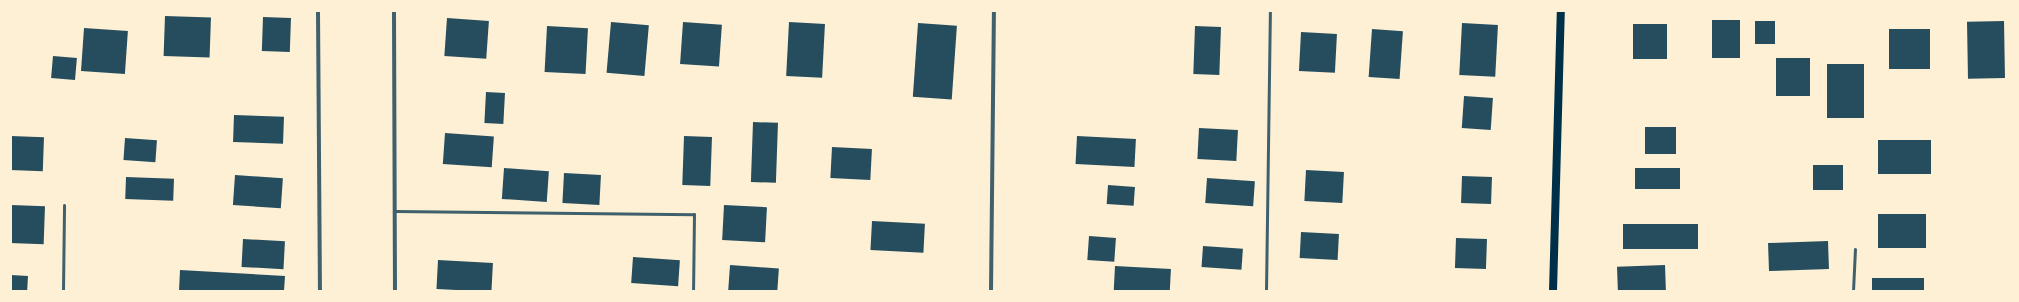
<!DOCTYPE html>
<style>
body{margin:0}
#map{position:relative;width:2019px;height:302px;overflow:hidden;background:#fdf0d5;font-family:Roboto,sans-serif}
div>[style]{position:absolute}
.building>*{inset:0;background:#264d5e;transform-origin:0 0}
.service>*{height:3px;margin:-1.5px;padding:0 1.5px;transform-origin:1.5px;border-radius:1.5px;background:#3f606c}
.minor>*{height:4px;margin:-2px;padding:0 2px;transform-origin:2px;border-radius:2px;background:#3f606c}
.secondary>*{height:8px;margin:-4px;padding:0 4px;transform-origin:4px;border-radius:4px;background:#003049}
span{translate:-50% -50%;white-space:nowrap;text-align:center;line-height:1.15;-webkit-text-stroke:3px #fdf0d5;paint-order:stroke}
.frame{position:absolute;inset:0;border:12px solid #fdf0d5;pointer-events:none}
</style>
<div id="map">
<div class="building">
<div style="left:165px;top:16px;width:46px;height:40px;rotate:2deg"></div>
<div style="left:263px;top:17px;width:28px;height:34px;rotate:2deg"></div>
<div style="left:447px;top:18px;width:42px;height:38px;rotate:4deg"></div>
<div style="left:1712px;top:20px;width:28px;height:38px"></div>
<div style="left:1775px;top:21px;width:23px;height:20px;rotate:90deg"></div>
<div style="left:2004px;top:21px;width:57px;height:37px;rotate:89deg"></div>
<div style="left:611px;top:22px;width:38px;height:51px;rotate:5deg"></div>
<div style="left:683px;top:22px;width:39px;height:42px;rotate:4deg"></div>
<div style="left:789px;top:22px;width:36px;height:54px;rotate:3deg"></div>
<div style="left:918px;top:23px;width:39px;height:74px;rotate:4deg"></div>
<div style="left:1462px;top:23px;width:36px;height:52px;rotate:3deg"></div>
<div style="left:1633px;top:24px;width:34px;height:35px"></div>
<div style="left:547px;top:26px;width:41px;height:46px;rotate:3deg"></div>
<div style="left:1195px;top:26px;width:26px;height:48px;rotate:2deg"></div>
<div style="left:84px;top:28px;width:44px;height:43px;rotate:4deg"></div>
<div style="left:1372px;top:29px;width:31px;height:48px;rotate:4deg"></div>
<div style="left:1889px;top:29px;width:41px;height:40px"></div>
<div style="left:1301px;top:32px;width:36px;height:39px;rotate:3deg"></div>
<div style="left:53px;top:56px;width:24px;height:22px;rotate:5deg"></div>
<div style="left:1776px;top:58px;width:34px;height:38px"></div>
<div style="left:1827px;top:64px;width:37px;height:54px"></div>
<div style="left:486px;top:92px;width:19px;height:31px;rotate:3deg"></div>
<div style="left:1464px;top:96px;width:29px;height:32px;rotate:4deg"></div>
<div style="left:234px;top:115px;width:50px;height:27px;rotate:2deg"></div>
<div style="left:753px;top:122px;width:25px;height:60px;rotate:2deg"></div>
<div style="left:1645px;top:127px;width:31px;height:27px"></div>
<div style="left:1199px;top:128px;width:39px;height:31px;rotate:3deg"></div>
<div style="left:445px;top:133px;width:49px;height:31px;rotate:4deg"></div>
<div style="left:11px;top:136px;width:33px;height:34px;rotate:2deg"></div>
<div style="left:684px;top:136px;width:28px;height:49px;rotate:2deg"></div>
<div style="left:1077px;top:136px;width:59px;height:28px;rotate:3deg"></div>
<div style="left:125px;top:138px;width:32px;height:22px;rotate:4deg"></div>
<div style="left:1931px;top:140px;width:34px;height:53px;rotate:90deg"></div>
<div style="left:832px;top:147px;width:40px;height:31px;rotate:3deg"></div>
<div style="left:1813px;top:165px;width:30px;height:25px"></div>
<div style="left:504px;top:168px;width:45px;height:31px;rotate:4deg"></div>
<div style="left:1680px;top:168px;width:21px;height:45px;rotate:90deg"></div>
<div style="left:1306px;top:170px;width:38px;height:31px;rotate:3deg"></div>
<div style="left:564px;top:173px;width:37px;height:30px;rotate:3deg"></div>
<div style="left:235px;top:175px;width:48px;height:30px;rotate:4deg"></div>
<div style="left:1462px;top:176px;width:30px;height:27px;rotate:2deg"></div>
<div style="left:126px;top:177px;width:48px;height:22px;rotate:2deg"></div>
<div style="left:1207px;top:178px;width:48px;height:25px;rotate:4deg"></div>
<div style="left:1108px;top:185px;width:27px;height:19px;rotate:4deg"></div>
<div style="left:11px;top:205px;width:34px;height:38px;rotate:2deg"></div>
<div style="left:724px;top:205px;width:43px;height:35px;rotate:3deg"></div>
<div style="left:1878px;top:214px;width:48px;height:34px"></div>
<div style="left:872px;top:221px;width:53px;height:29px;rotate:3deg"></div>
<div style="left:1623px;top:224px;width:75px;height:25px"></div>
<div style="left:1301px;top:232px;width:38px;height:26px;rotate:3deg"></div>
<div style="left:1089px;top:236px;width:27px;height:24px;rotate:4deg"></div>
<div style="left:1456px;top:238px;width:31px;height:30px;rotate:2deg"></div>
<div style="left:243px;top:239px;width:42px;height:28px;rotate:3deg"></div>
<div style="left:1828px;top:241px;width:28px;height:60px;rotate:88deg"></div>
<div style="left:1203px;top:246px;width:40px;height:21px;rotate:4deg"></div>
<div style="left:633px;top:257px;width:47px;height:26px;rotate:4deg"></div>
<div style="left:438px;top:260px;width:55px;height:29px;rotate:3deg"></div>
<div style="left:730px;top:265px;width:49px;height:26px;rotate:4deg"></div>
<div style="left:1665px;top:265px;width:26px;height:48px;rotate:88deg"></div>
<div style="left:1115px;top:266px;width:56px;height:25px;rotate:3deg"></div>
<div style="clip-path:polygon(180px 270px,285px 276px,284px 291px,179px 291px)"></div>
<div style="left:11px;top:275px;width:17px;height:16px;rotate:3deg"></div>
<div style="left:1924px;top:278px;width:13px;height:52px;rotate:90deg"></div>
</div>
<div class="service">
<div style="left:395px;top:211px;width:299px;rotate:0.6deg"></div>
<div style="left:694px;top:214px;width:77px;rotate:90.7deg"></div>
<div style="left:63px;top:291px;width:86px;rotate:-89.3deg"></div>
<div style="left:1266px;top:291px;width:280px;rotate:-89.2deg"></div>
<div style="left:1853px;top:291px;width:42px;rotate:-87.3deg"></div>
</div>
<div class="minor">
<div style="left:318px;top:11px;width:280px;rotate:89.6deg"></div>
<div style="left:394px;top:11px;width:280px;rotate:89.8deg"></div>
<div style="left:991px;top:291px;width:280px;rotate:-89.4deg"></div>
</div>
<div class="secondary">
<div style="left:1553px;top:291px;width:280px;rotate:-88.4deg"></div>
</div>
<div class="frame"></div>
</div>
